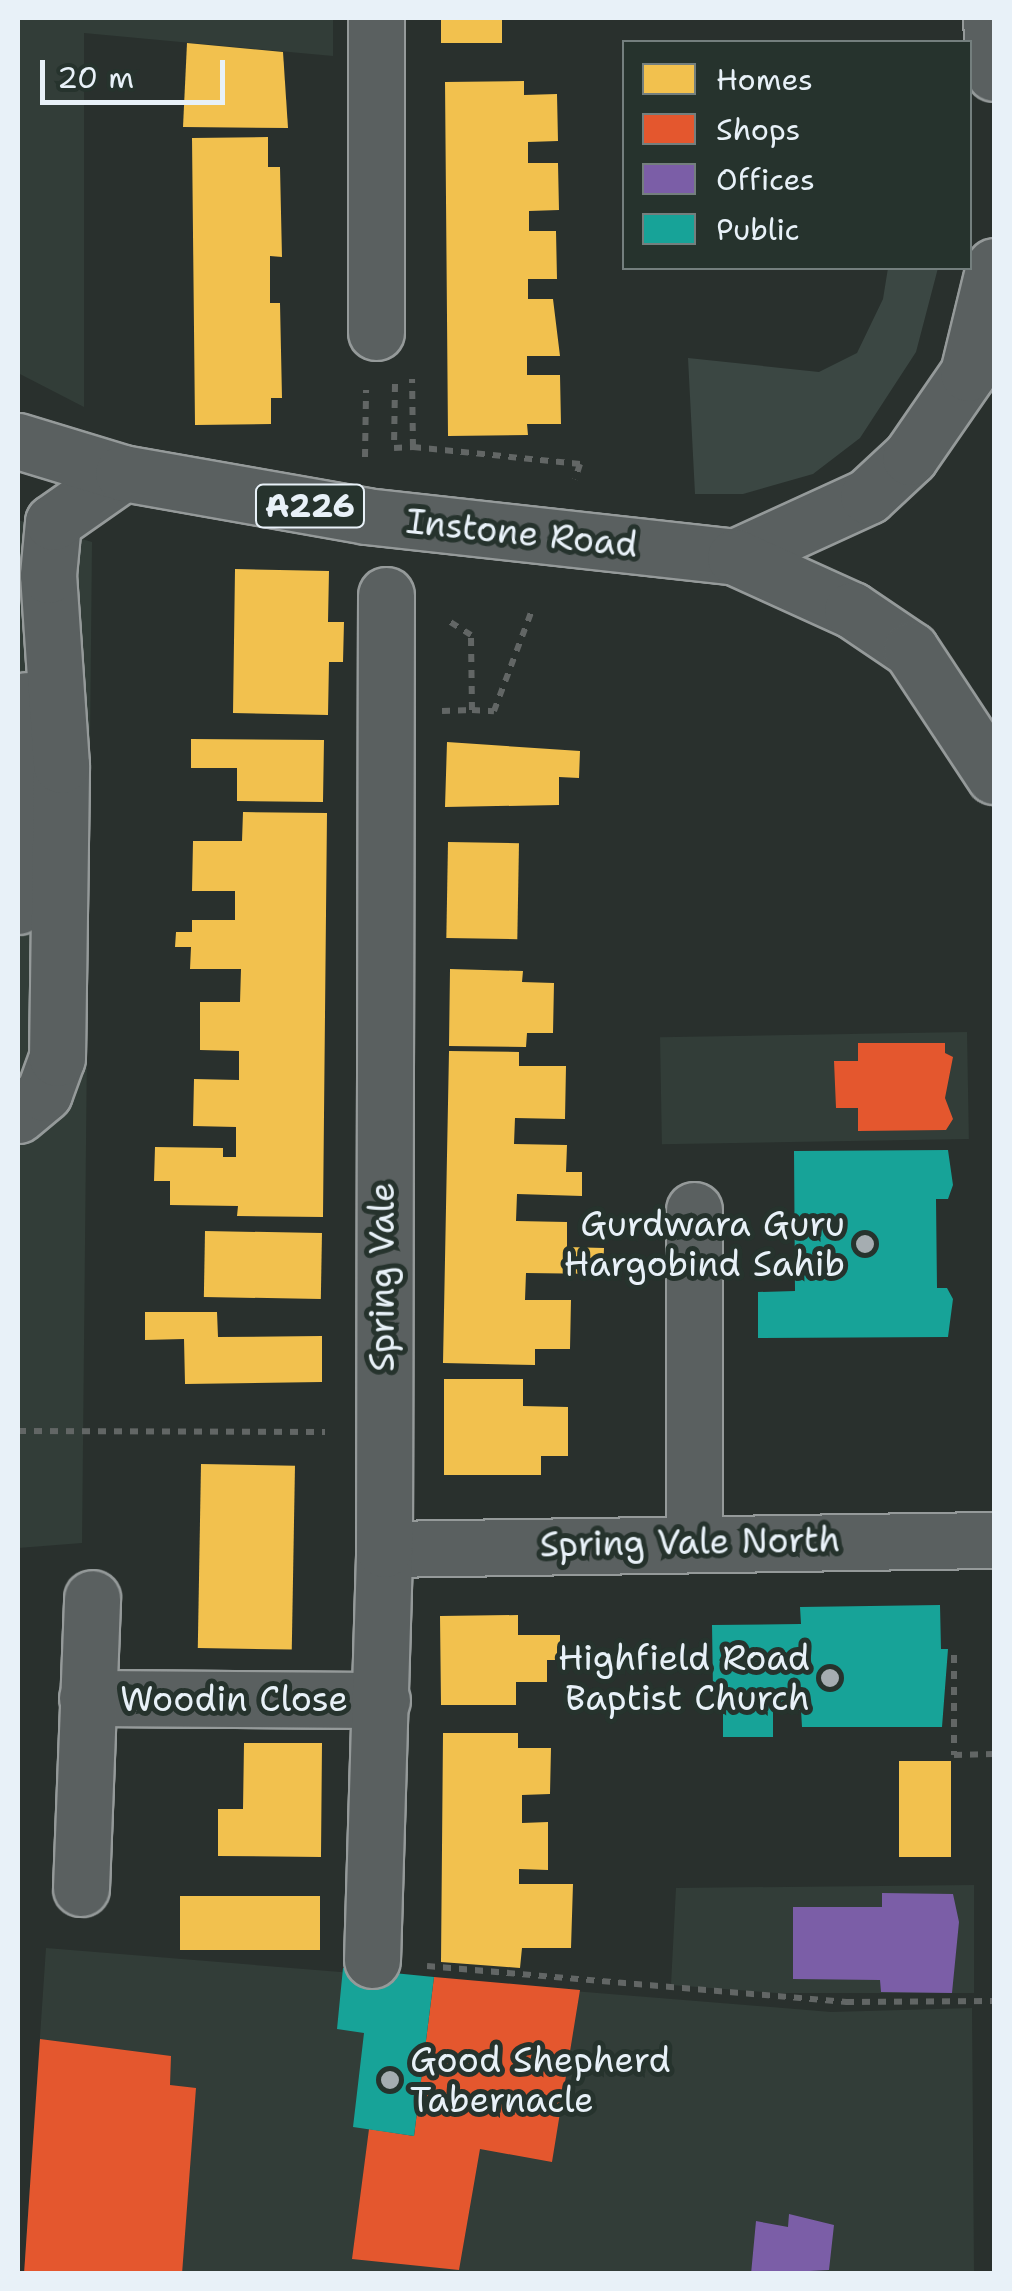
<!DOCTYPE html>
<style>
body{margin:0}
#map{position:relative;width:1012px;height:2291px;overflow:hidden;background:#29302d;font-family:"Shantell Sans",sans-serif}
div>[style]{position:absolute}
.built>*{inset:0;background:#323d38;transform-origin:0 0}
.green>*{inset:0;background:#3b4743}
.homes>*{inset:0;background:#f2c14e;transform-origin:0 0}
.shops>*{inset:0;background:#e4572e}
.offices>*{inset:0;background:#7b5ea7}
.public>*{inset:0;background:#17a398}
.path>*{height:6px;margin-top:-3px;transform-origin:0;background:repeating-linear-gradient(90deg,#626665 0 8px,transparent 0 16px)}
.roads{filter:drop-shadow(2px 0 #959a9a) drop-shadow(-2px 0 #959a9a) drop-shadow(0 2px #959a9a) drop-shadow(0 -2px #959a9a)}
.minor>*{height:55px;margin:-27.5px;padding:0 27.5px;transform-origin:27.5px;border-radius:27.5px;background:#5a6060}
.major>*{height:55px;margin:-27.5px;padding:0 27.5px;transform-origin:27.5px;border-radius:27.5px;background:#5a6060}
.dots>*{width:28px;height:28px;translate:-50% -50%;box-sizing:border-box;border:5px solid #26332d;border-radius:50%}
span{translate:-50% -50%;white-space:nowrap;text-align:center;line-height:1.15;-webkit-text-stroke:10px #26332d;paint-order:stroke}
.shield-label span{padding:2px 8px;background:#26332d;border:2px solid;border-radius:8px;-webkit-text-stroke-width:0}
.shield-label{font-size:32px;color:#e8f1f8;font-weight:700}
.street-label{font-size:35px;color:#e8f1f8}
.poi-label{font-size:35px;color:#e8f1f8}
.right{translate:-100% -50%;text-align:right}
.left{translate:0 -50%;text-align:left}
.frame{position:absolute;inset:0;border:20px solid #e8f1f8;pointer-events:none}
.legend{position:absolute;left:622px;top:40px;width:350px;height:230px;box-sizing:border-box;background:#26332d;border:2px solid #747f7e;margin:0;padding:12px 18px;list-style:none;font-size:30px;color:#e8f1f8}
.legend li{display:flex;align-items:center;gap:20px;height:50px}
.legend b{width:50px;border:2px solid #747f7e}
.scale{position:absolute;left:40px;top:60px;width:185px;height:45px;box-sizing:border-box;border:5px solid #e8f1f8;border-top:0;padding-left:12px;font-size:30px;line-height:35px;white-space:nowrap;color:#e8f1f8;-webkit-text-stroke:8px #26332d;paint-order:stroke}
</style>
<div id="map">
<div class="built">
<div style="clip-path:polygon(18px 18px,333px 18px,333px 56px,84px 33px,84px 407px,18px 373px)"></div>
<div style="clip-path:polygon(18px 520px,92px 542px,82px 1543px,18px 1548px)"></div>
<div style="left:967px;top:1032px;width:107px;height:307px;rotate:89deg"></div>
<div style="clip-path:polygon(974px 1885px,974px 1993px,776px 1993px,671px 1985px,676px 1888px)"></div>
<div style="clip-path:polygon(46px 1948px,831px 2012px,972px 2008px,974px 2273px,24px 2274px)"></div>
</div>
<div class="green">
<div style="clip-path:polygon(888px 268px,938px 268px,916px 352px,860px 438px,813px 474px,743px 494px,695px 494px,688px 358px,819px 372px,857px 353px,883px 299px)"></div>
</div>
<div class="homes">
<div style="left:441px;top:18px;width:61px;height:25px"></div>
<div style="clip-path:polygon(187px 43px,283px 52px,288px 128px,183px 127px)"></div>
<div style="clip-path:polygon(524px 81px,524px 95px,557px 94px,558px 141px,528px 142px,528px 163px,558px 163px,559px 210px,529px 211px,529px 231px,556px 231px,557px 279px,528px 279px,528px 299px,553px 299px,560px 356px,527px 356px,527px 375px,560px 375px,561px 424px,527px 424px,528px 435px,448px 436px,445px 82px)"></div>
<div style="clip-path:polygon(268px 137px,268px 167px,280px 167px,282px 257px,270px 256px,270px 303px,280px 303px,282px 398px,271px 398px,271px 424px,195px 425px,192px 138px)"></div>
<div style="clip-path:polygon(235px 569px,329px 571px,328px 622px,344px 622px,343px 662px,329px 662px,328px 715px,233px 713px)"></div>
<div style="clip-path:polygon(191px 739px,324px 740px,323px 802px,237px 801px,237px 768px,191px 768px)"></div>
<div style="clip-path:polygon(447px 742px,580px 751px,579px 778px,559px 777px,559px 805px,445px 807px)"></div>
<div style="clip-path:polygon(243px 812px,327px 813px,323px 1217px,237px 1216px,238px 1206px,170px 1205px,170px 1181px,154px 1181px,155px 1147px,223px 1148px,223px 1157px,236px 1157px,236px 1127px,193px 1126px,194px 1079px,239px 1080px,239px 1051px,200px 1050px,200px 1002px,240px 1002px,241px 969px,190px 969px,191px 947px,175px 947px,176px 932px,192px 932px,192px 920px,235px 920px,235px 891px,192px 891px,193px 841px,242px 841px)"></div>
<div style="left:448px;top:842px;width:71px;height:96px;rotate:1deg"></div>
<div style="clip-path:polygon(450px 969px,523px 971px,522px 982px,554px 983px,553px 1033px,527px 1033px,526px 1047px,449px 1046px)"></div>
<div style="clip-path:polygon(449px 1051px,519px 1052px,519px 1066px,566px 1066px,565px 1119px,515px 1118px,514px 1144px,567px 1145px,566px 1172px,582px 1172px,582px 1196px,517px 1194px,516px 1221px,567px 1222px,567px 1247px,604px 1248px,603px 1274px,526px 1273px,525px 1300px,571px 1300px,570px 1349px,535px 1349px,535px 1365px,443px 1363px)"></div>
<div style="left:205px;top:1231px;width:117px;height:66px;rotate:1deg"></div>
<div style="clip-path:polygon(145px 1312px,217px 1312px,218px 1337px,322px 1336px,322px 1382px,185px 1384px,184px 1339px,145px 1340px)"></div>
<div style="clip-path:polygon(444px 1379px,523px 1379px,523px 1406px,568px 1407px,568px 1456px,541px 1456px,541px 1475px,444px 1475px)"></div>
<div style="left:201px;top:1464px;width:94px;height:184px;rotate:1deg"></div>
<div style="clip-path:polygon(518px 1615px,518px 1635px,560px 1635px,560px 1660px,547px 1660px,547px 1682px,516px 1682px,516px 1705px,441px 1705px,440px 1616px)"></div>
<div style="clip-path:polygon(443px 1733px,518px 1733px,518px 1748px,551px 1748px,550px 1794px,522px 1795px,522px 1823px,548px 1822px,548px 1870px,519px 1869px,519px 1884px,573px 1884px,571px 1948px,522px 1948px,520px 1968px,441px 1962px)"></div>
<div style="clip-path:polygon(244px 1743px,322px 1743px,321px 1857px,218px 1856px,218px 1809px,243px 1809px)"></div>
<div style="left:899px;top:1761px;width:52px;height:96px"></div>
<div style="left:180px;top:1896px;width:140px;height:54px"></div>
</div>
<div class="shops">
<div style="clip-path:polygon(858px 1043px,945px 1043px,945px 1053px,953px 1057px,945px 1098px,953px 1119px,946px 1130px,858px 1131px,858px 1108px,836px 1108px,834px 1061px,858px 1061px)"></div>
<div style="clip-path:polygon(434px 1977px,580px 1990px,552px 2162px,480px 2149px,459px 2270px,352px 2259px,369px 2129px,414px 2136px)"></div>
<div style="clip-path:polygon(40px 2039px,171px 2056px,170px 2085px,196px 2088px,182px 2274px,24px 2274px)"></div>
</div>
<div class="offices">
<div style="clip-path:polygon(882px 1893px,953px 1894px,959px 1922px,952px 1993px,881px 1992px,880px 1980px,793px 1979px,793px 1907px,882px 1907px)"></div>
<div style="clip-path:polygon(789px 2214px,834px 2225px,829px 2270px,751px 2274px,756px 2221px,788px 2227px)"></div>
</div>
<div class="public">
<div style="clip-path:polygon(948px 1150px,953px 1185px,948px 1199px,936px 1199px,937px 1288px,947px 1288px,953px 1299px,948px 1337px,758px 1338px,758px 1292px,795px 1291px,794px 1151px)"></div>
<div style="clip-path:polygon(940px 1605px,941px 1649px,948px 1649px,942px 1727px,802px 1727px,801px 1710px,773px 1710px,773px 1737px,723px 1737px,723px 1710px,744px 1711px,744px 1691px,713px 1691px,712px 1625px,801px 1624px,800px 1607px)"></div>
<div style="clip-path:polygon(343px 1968px,434px 1977px,414px 2136px,353px 2127px,364px 2033px,337px 2029px)"></div>
</div>
<div class="path">
<div style="left:395px;top:384px;width:64px;rotate:90.9deg"></div>
<div style="left:394px;top:448px;width:19px;rotate:-3deg"></div>
<div style="left:413px;top:447px;width:68px;rotate:-90.8deg"></div>
<div style="left:413px;top:447px;width:168px;rotate:5.8deg"></div>
<div style="left:580px;top:464px;width:16px;rotate:108deg"></div>
<div style="left:365px;top:457px;width:67px;rotate:-89.1deg"></div>
<div style="left:472px;top:710px;width:22px;rotate:3deg"></div>
<div style="left:494px;top:711px;width:111px;rotate:-69.4deg"></div>
<div style="left:442px;top:711px;width:30px;rotate:-2deg"></div>
<div style="left:472px;top:710px;width:75px;rotate:-90.8deg"></div>
<div style="left:471px;top:635px;width:31px;rotate:-148deg"></div>
<div style="left:18px;top:1431px;width:307px;rotate:0.2deg"></div>
<div style="left:954px;top:1655px;width:100px;rotate:90deg"></div>
<div style="left:954px;top:1755px;width:40px;rotate:-1.4deg"></div>
<div style="left:427px;top:1966px;width:421px;rotate:4.9deg"></div>
<div style="left:846px;top:2002px;width:148px;rotate:-0.4deg"></div>
</div>
<div class="roads">
<div class="minor">
<div style="left:991px;top:18px;width:55px;rotate:86.9deg"></div>
<div style="left:376px;top:332px;width:314px;rotate:-90deg"></div>
<div style="left:735px;top:557px;width:146px;rotate:-24.6deg"></div>
<div style="left:868px;top:496px;width:57px;rotate:-42.9deg"></div>
<div style="left:910px;top:457px;width:102px;rotate:-55.4deg"></div>
<div style="left:968px;top:373px;width:110px;rotate:-76.3deg"></div>
<div style="left:18px;top:906px;width:206px;rotate:-87.8deg"></div>
<div style="left:18px;top:1115px;width:34px;rotate:-40deg"></div>
<div style="left:44px;top:1093px;width:37px;rotate:-70deg"></div>
<div style="left:57px;top:1058px;width:293px;rotate:-89.2deg"></div>
<div style="left:61px;top:765px;width:190px;rotate:-93.9deg"></div>
<div style="left:48px;top:575px;width:53px;rotate:-84.6deg"></div>
<div style="left:53px;top:522px;width:85px;rotate:-35deg"></div>
<div style="left:694px;top:1210px;width:332px;rotate:90deg"></div>
<div style="left:384px;top:1549px;width:610px;rotate:-0.85deg"></div>
<div style="left:87px;top:1698px;width:295px;rotate:0.4deg"></div>
<div style="left:81px;top:1888px;width:290px;rotate:-87.8deg"></div>
<div style="left:372px;top:1960px;width:411px;rotate:-88.3deg"></div>
<div style="left:384px;top:1549px;width:954px;rotate:-89.88deg"></div>
</div>
<div class="major">
<div style="left:18px;top:441px;width:110px;rotate:16.9deg"></div>
<div style="left:123px;top:473px;width:247px;rotate:10deg"></div>
<div style="left:366px;top:516px;width:371px;rotate:6.3deg"></div>
<div style="left:735px;top:557px;width:128px;rotate:24.4deg"></div>
<div style="left:852px;top:610px;width:71px;rotate:34.1deg"></div>
<div style="left:911px;top:650px;width:151px;rotate:56.6deg"></div>
</div>
</div>
<div class="dots">
<div style="left:865px;top:1244px;background:#a5adb1"></div>
<div style="left:830px;top:1678px;background:#a5adb1"></div>
<div style="left:390px;top:2080px;background:#a5adb1"></div>
</div>
<div class="shield-label">
<span style="left:310px;top:506px">A226</span>
</div>
<div class="street-label">
<span style="left:522px;top:533px;rotate:6deg">Instone Road</span>
<span style="left:382px;top:1277px;rotate:-90deg">Spring Vale</span>
<span style="left:690px;top:1542px;rotate:-1deg">Spring Vale North</span>
<span style="left:234px;top:1699px">Woodin Close</span>
</div>
<div class="poi-label">
<span class="right" style="left:845px;top:1244px">Gurdwara Guru<br>Hargobind Sahib</span>
<span class="right" style="left:810px;top:1678px">Highfield Road<br>Baptist Church</span>
<span class="left" style="left:410px;top:2080px">Good Shepherd<br>Tabernacle</span>
</div>
<div class="frame"></div>
<ul class="legend">
<li><b style="height:28px;background:#f2c14e"></b>Homes</li>
<li><b style="height:28px;background:#e4572e"></b>Shops</li>
<li><b style="height:28px;background:#7b5ea7"></b>Offices</li>
<li><b style="height:28px;background:#17a398"></b>Public</li>
</ul>
<div class="scale">20 m</div>
</div>
